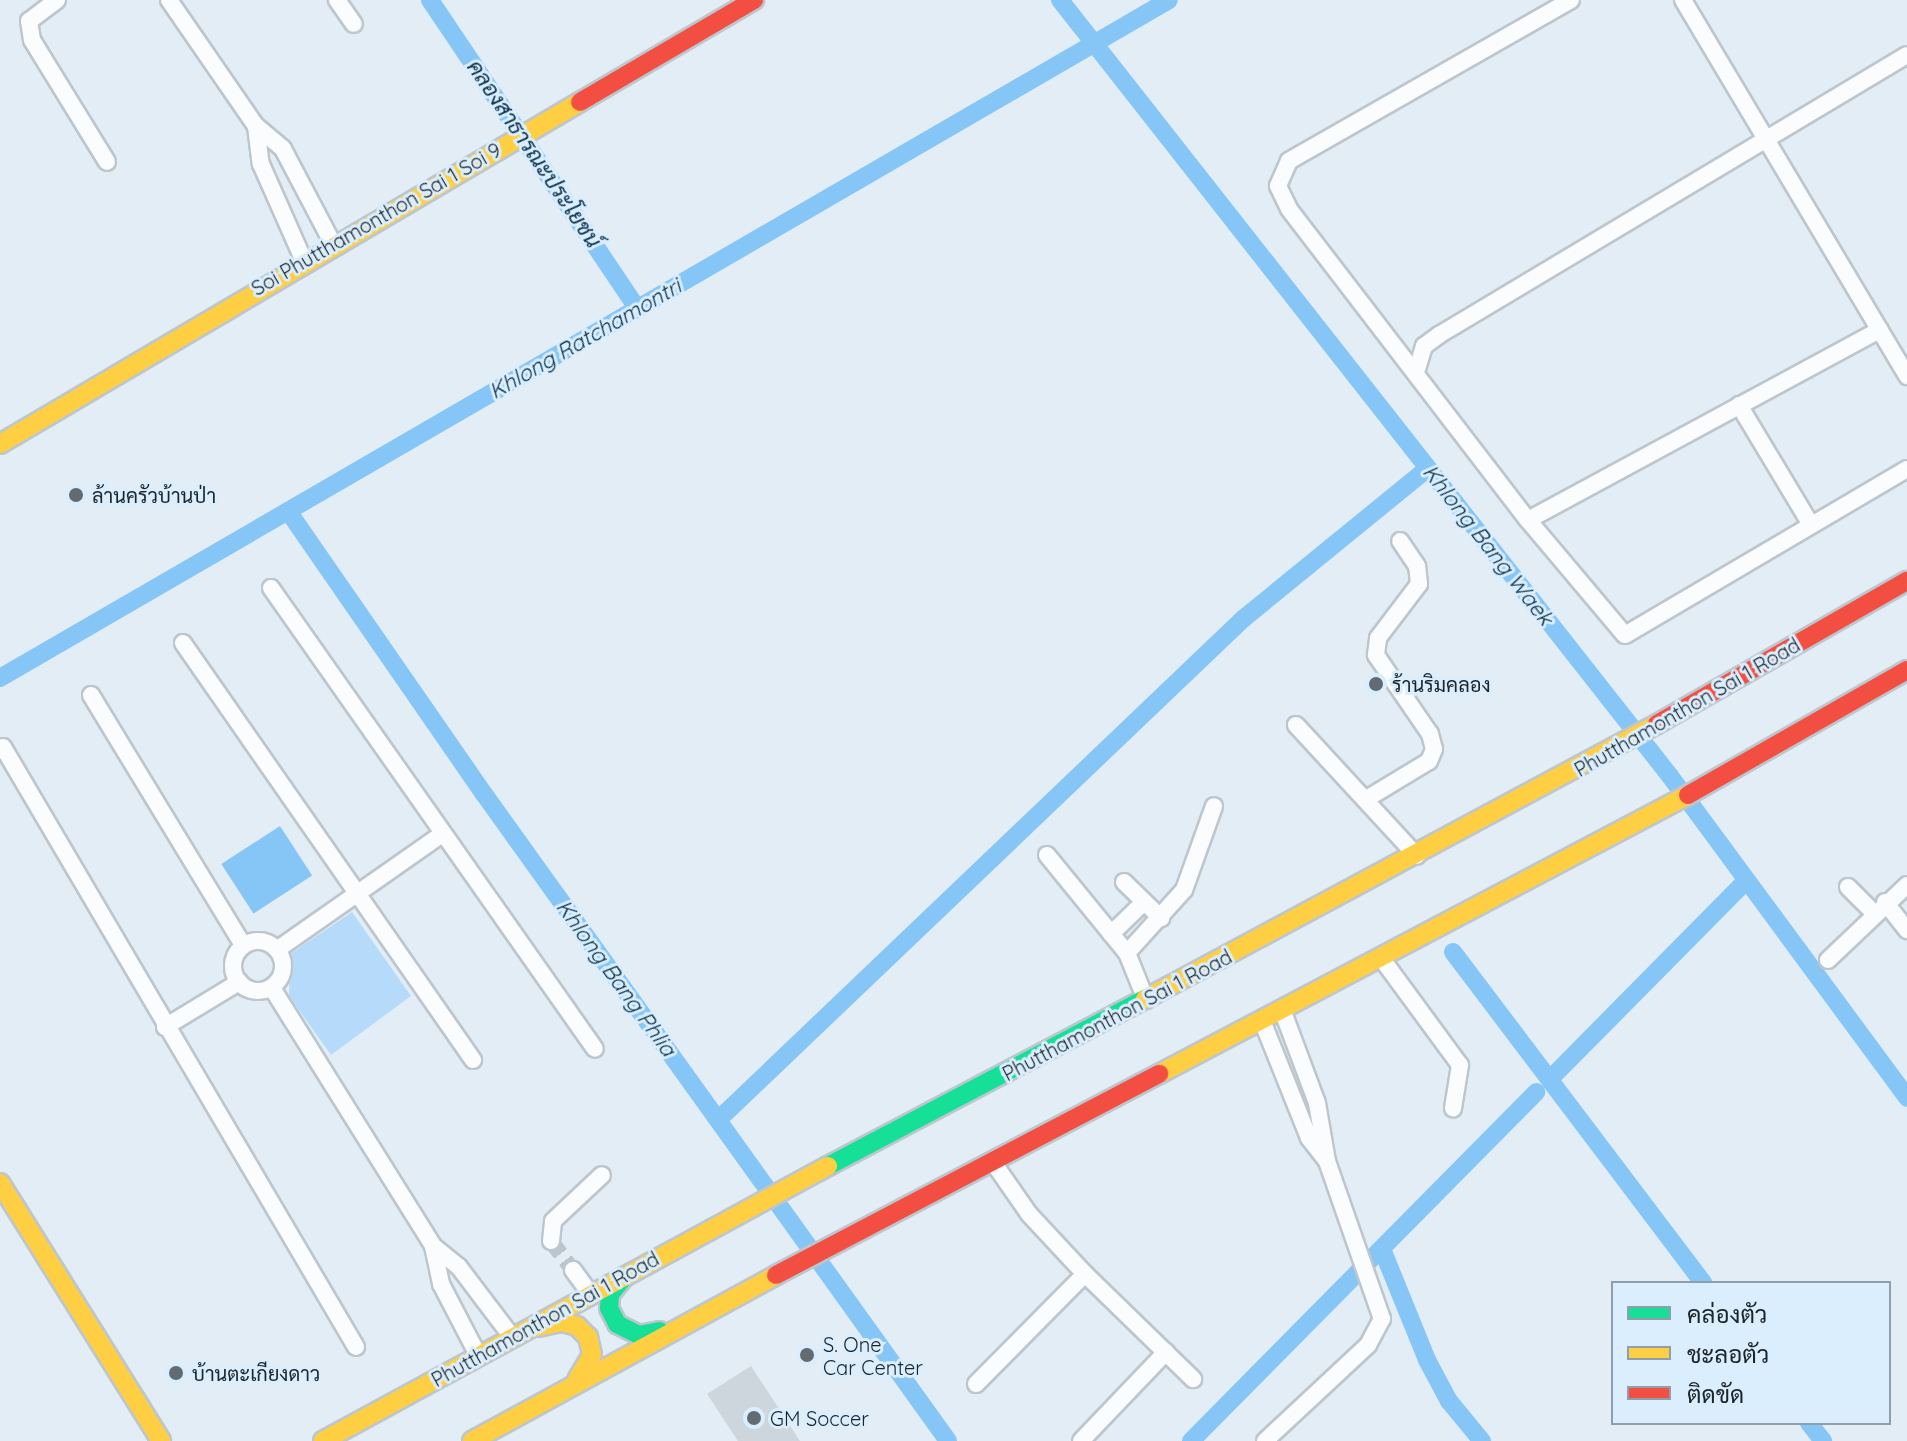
<!DOCTYPE html>
<meta charset="utf-8">
<style>
body{margin:0}
#map{position:relative;width:1907px;height:1441px;overflow:hidden;background:#e2edf6;font-family:Quicksand,Sarabun,sans-serif}
div>[style]{position:absolute}
.green>*{inset:0;background:#b6dbfa}
.water>*{inset:0;background:#86c6f7;transform-origin:0 0}
.canal>*{height:18px;margin:-9px;padding:0 9px;transform-origin:9px;border-radius:9px;background:#86c6f7}
.building>*{inset:0;background:#cdd6dd}
.street-tunnel>*{height:16px;margin-top:-8px;transform-origin:0;background:repeating-linear-gradient(90deg,#bbc5cd 0 16px,transparent 0 24px)}
.roads{filter:drop-shadow(2px 0 #bec6cd) drop-shadow(-2px 0 #bec6cd) drop-shadow(0 2px #bec6cd) drop-shadow(0 -2px #bec6cd)}
.street>*{height:16px;margin:-8px;padding:0 8px;transform-origin:8px;border-radius:8px;background:#fbfcfe}
.street>.ring{margin:-8px;padding:0;box-sizing:content-box;background:none;border:16px solid #fbfcfe;border-radius:50%}
.fast>*{height:18px;margin:-9px;padding:0 9px;transform-origin:9px;border-radius:9px;background:#16e098}
.slow>*{height:18px;margin:-9px;padding:0 9px;transform-origin:9px;border-radius:9px;background:#ffcf43}
.jam>*{height:18px;margin:-9px;padding:0 9px;transform-origin:9px;border-radius:9px;background:#f24e42}
.dots>*{width:22px;height:22px;translate:-50% -50%;box-sizing:border-box;border:4px solid #daeefe;border-radius:50%}
span{translate:-50% -50%;white-space:nowrap;text-align:center;line-height:1.15;-webkit-text-stroke:6px #daeefe;paint-order:stroke}
.street-label{font-size:20px;color:#1d252b}
.poi-label{font-size:20px;color:#1d252b}
.left{translate:0 -50%;text-align:left}
.water-label{font-size:22px;color:#092f49;font-style:italic}
.legend{position:absolute;left:1611px;top:1281px;width:280px;height:144px;box-sizing:border-box;background:#daeefe;border:2px solid #8e9eaa;margin:0;padding:10px 14px;list-style:none;font-size:24px;color:#1d252b}
.legend li{display:flex;align-items:center;gap:16px;height:40px}
.legend b{width:40px;border:2px solid #8e9eaa}
</style>
<div id="map">
<div class="green">
<div style="clip-path:polygon(352px 912px,411px 996px,331px 1055px,289px 996px,290px 954px)"></div>
</div>
<div class="water">
<div style="left:280px;top:826px;width:59px;height:70px;rotate:57deg"></div>
</div>
<div class="canal">
<div style="left:430px;top:0;width:372px;rotate:56.1deg"></div>
<div style="left:1060px;top:0;width:987px;rotate:51.83deg"></div>
<div style="left:1670px;top:776px;width:400px;rotate:53.6deg"></div>
<div style="left:288px;top:511px;width:344px;rotate:55.3deg"></div>
<div style="left:484px;top:794px;width:796px;rotate:54.35deg"></div>
<div style="left:0;top:678px;width:1351px;rotate:-30.11deg"></div>
<div style="left:1453px;top:952px;width:415px;rotate:52.9deg"></div>
<div style="left:1550px;top:1079px;width:279px;rotate:-45.3deg"></div>
<div style="left:718px;top:1120px;width:726px;rotate:-43.66deg"></div>
<div style="left:1243px;top:619px;width:237px;rotate:-39.2deg"></div>
<div style="left:1382px;top:1249px;width:120px;rotate:67.9deg"></div>
<div style="left:1427px;top:1360px;width:47px;rotate:61.8deg"></div>
<div style="left:1449px;top:1401px;width:52px;rotate:50.5deg"></div>
<div style="left:1809px;top:1423px;width:23px;rotate:52deg"></div>
<div style="left:1191px;top:1441px;width:491px;rotate:-45.3deg"></div>
</div>
<div class="building">
<div style="clip-path:polygon(751px 1366px,800px 1441px,738px 1441px,707px 1394px)"></div>
</div>
<div class="street-tunnel">
<div style="left:551px;top:1241px;width:36px;rotate:53deg"></div>
</div>
<div class="roads">
<div class="street">
<div style="left:57px;top:0;width:35px;rotate:143deg"></div>
<div style="left:29px;top:21px;width:19px;rotate:81deg"></div>
<div style="left:32px;top:40px;width:143px;rotate:58.4deg"></div>
<div style="left:169px;top:0;width:153px;rotate:55.4deg"></div>
<div style="left:256px;top:126px;width:35px;rotate:40deg"></div>
<div style="left:283px;top:149px;width:107px;rotate:62.2deg"></div>
<div style="left:337px;top:0;width:29px;rotate:55deg"></div>
<div style="left:1571px;top:0;width:325px;rotate:150.3deg"></div>
<div style="left:1289px;top:161px;width:27px;rotate:114deg"></div>
<div style="left:1278px;top:186px;width:25px;rotate:64deg"></div>
<div style="left:1289px;top:209px;width:392px;rotate:52.5deg"></div>
<div style="left:1528px;top:520px;width:150px;rotate:49.9deg"></div>
<div style="left:1625px;top:635px;width:327px;rotate:-30.5deg"></div>
<div style="left:1683px;top:0;width:438px;rotate:59.2deg"></div>
<div style="left:256px;top:126px;width:38px;rotate:83deg"></div>
<div style="left:261px;top:164px;width:106px;rotate:66.1deg"></div>
<div style="left:1417px;top:369px;width:24px;rotate:-73deg"></div>
<div style="left:1424px;top:346px;width:19px;rotate:-36deg"></div>
<div style="left:1439px;top:335px;width:545px;rotate:-30.89deg"></div>
<div style="left:1739px;top:405px;width:140px;rotate:59deg"></div>
<div style="left:1528px;top:520px;width:400px;rotate:-28.4deg"></div>
<div style="left:271px;top:588px;width:563px;rotate:54.9deg"></div>
<div style="left:183px;top:643px;width:508px;rotate:55.18deg"></div>
<div style="left:91px;top:695px;width:293px;rotate:58.7deg"></div>
<div style="left:1296px;top:725px;width:178px;rotate:47.3deg"></div>
<div style="left:3px;top:747px;width:696px;rotate:59.53deg"></div>
<div style="left:1368px;top:798px;width:71px;rotate:-31.2deg"></div>
<div style="left:1429px;top:761px;width:13px;rotate:-67deg"></div>
<div style="left:1434px;top:749px;width:16px;rotate:-105deg"></div>
<div style="left:1430px;top:734px;width:96px;rotate:-124.4deg"></div>
<div style="left:1376px;top:655px;width:17px;rotate:-83deg"></div>
<div style="left:1378px;top:638px;width:68px;rotate:-52.8deg"></div>
<div style="left:1419px;top:584px;width:18px;rotate:-96deg"></div>
<div style="left:1417px;top:566px;width:30px;rotate:-124deg"></div>
<div style="left:1047px;top:855px;width:127px;rotate:50.8deg"></div>
<div style="left:1124px;top:882px;width:52px;rotate:44.2deg"></div>
<div style="left:1848px;top:887px;width:37px;rotate:45deg"></div>
<div style="left:1885px;top:902px;width:36px;rotate:52deg"></div>
<div style="left:1111px;top:934px;width:46px;rotate:-44.1deg"></div>
<div class="ring" style="left:233px;top:941px;width:34px;height:34px"></div>
<div style="left:278px;top:949px;width:200px;rotate:-35deg"></div>
<div style="left:1382px;top:959px;width:132px;rotate:53.7deg"></div>
<div style="left:1460px;top:1065px;width:44px;rotate:99.2deg"></div>
<div style="left:1828px;top:960px;width:109px;rotate:-43.5deg"></div>
<div style="left:272px;top:988px;width:304px;rotate:58deg"></div>
<div style="left:433px;top:1246px;width:33px;rotate:39deg"></div>
<div style="left:459px;top:1267px;width:88px;rotate:52.9deg"></div>
<div style="left:1146px;top:1000px;width:51px;rotate:-112deg"></div>
<div style="left:1127px;top:953px;width:85px;rotate:-47.9deg"></div>
<div style="left:1184px;top:890px;width:89px;rotate:-70.3deg"></div>
<div style="left:1263px;top:1023px;width:124px;rotate:68.2deg"></div>
<div style="left:1309px;top:1138px;width:28px;rotate:52deg"></div>
<div style="left:165px;top:1027px;width:87px;rotate:-31.3deg"></div>
<div style="left:995px;top:1165px;width:60px;rotate:55.2deg"></div>
<div style="left:1029px;top:1214px;width:82px;rotate:47deg"></div>
<div style="left:1085px;top:1274px;width:151px;rotate:44.2deg"></div>
<div style="left:551px;top:1241px;width:20px;rotate:-84deg"></div>
<div style="left:553px;top:1221px;width:67px;rotate:-43.2deg"></div>
<div style="left:433px;top:1246px;width:39px;rotate:78deg"></div>
<div style="left:441px;top:1284px;width:82px;rotate:62.5deg"></div>
<div style="left:573px;top:1270px;width:29px;rotate:54deg"></div>
<div style="left:976px;top:1384px;width:155px;rotate:-45.3deg"></div>
<div style="left:1081px;top:1441px;width:123px;rotate:-46.3deg"></div>
<div style="left:1265px;top:1441px;width:141px;rotate:-43deg"></div>
<div style="left:1368px;top:1345px;width:30px;rotate:-62deg"></div>
<div style="left:1382px;top:1319px;width:167px;rotate:-109.2deg"></div>
<div style="left:1327px;top:1161px;width:59px;rotate:-99.8deg"></div>
<div style="left:1317px;top:1103px;width:97px;rotate:-110.5deg"></div>
</div>
<div class="fast">
<div style="left:828px;top:1166px;width:358px;rotate:-27.8deg"></div>
<div style="left:624px;top:1277px;width:22px;rotate:129deg"></div>
<div style="left:610px;top:1294px;width:14px;rotate:94deg"></div>
<div style="left:609px;top:1308px;width:18px;rotate:63deg"></div>
<div style="left:617px;top:1324px;width:25px;rotate:27deg"></div>
<div style="left:639px;top:1335px;width:21px;rotate:-11deg"></div>
</div>
<div class="slow">
<div style="left:0;top:444px;width:673px;rotate:-30.53deg"></div>
<div style="left:1145px;top:999px;width:581px;rotate:-28.24deg"></div>
<div style="left:1159px;top:1074px;width:598px;rotate:-27.81deg"></div>
<div style="left:0;top:1183px;width:304px;rotate:58deg"></div>
<div style="left:538px;top:1327px;width:25px;rotate:-12deg"></div>
<div style="left:562px;top:1322px;width:16px;rotate:15deg"></div>
<div style="left:577px;top:1326px;width:16px;rotate:45deg"></div>
<div style="left:588px;top:1337px;width:18px;rotate:77deg"></div>
<div style="left:592px;top:1355px;width:29px;rotate:121deg"></div>
<div style="left:323px;top:1441px;width:575px;rotate:-28.57deg"></div>
<div style="left:472px;top:1441px;width:346px;rotate:-28.6deg"></div>
</div>
<div class="jam">
<div style="left:580px;top:102px;width:202px;rotate:-30.4deg"></div>
<div style="left:1657px;top:724px;width:288px;rotate:-29.8deg"></div>
<div style="left:1688px;top:795px;width:252px;rotate:-29.7deg"></div>
<div style="left:776px;top:1275px;width:433px;rotate:-27.7deg"></div>
</div>
</div>
<div class="dots">
<div style="left:76px;top:495px;background:#626b72"></div>
<div style="left:1376px;top:684px;background:#626b72"></div>
<div style="left:807px;top:1355px;background:#626b72"></div>
<div style="left:176px;top:1373px;background:#626b72"></div>
<div style="left:754px;top:1418px;background:#626b72"></div>
</div>
<div class="street-label">
<span style="left:376px;top:219px;rotate:-30deg">Soi Phutthamonthon Sai 1 Soi 9</span>
<span style="left:1687px;top:707px;rotate:-30deg">Phutthamonthon Sai 1 Road</span>
<span style="left:1117px;top:1015px;rotate:-28deg">Phutthamonthon Sai 1 Road</span>
<span style="left:545px;top:1319px;rotate:-29deg">Phutthamonthon Sai 1 Road</span>
</div>
<div class="poi-label">
<span class="left" style="left:92px;top:495px">ล้านครัวบ้านป่า</span>
<span class="left" style="left:1392px;top:684px">ร้านริมคลอง</span>
<span class="left" style="left:823px;top:1356px">S. One<br>Car Center</span>
<span class="left" style="left:192px;top:1373px">บ้านตะเกียงดาว</span>
<span class="left" style="left:770px;top:1418px">GM Soccer</span>
</div>
<div class="water-label">
<span style="left:534px;top:154px;rotate:56deg">คลองสาธารณะประโยชน์</span>
<span style="left:585px;top:339px;rotate:-30deg">Khlong Ratchamontri</span>
<span style="left:1488px;top:545px;rotate:52deg">Khlong Bang Waek</span>
<span style="left:616px;top:978px;rotate:54deg">Khlong Bang Phlia</span>
</div>
<ul class="legend">
<li><b style="height:10px;background:#16e098"></b>คล่องตัว</li>
<li><b style="height:10px;background:#ffcf43"></b>ชะลอตัว</li>
<li><b style="height:10px;background:#f24e42"></b>ติดขัด</li>
</ul>
</div>
